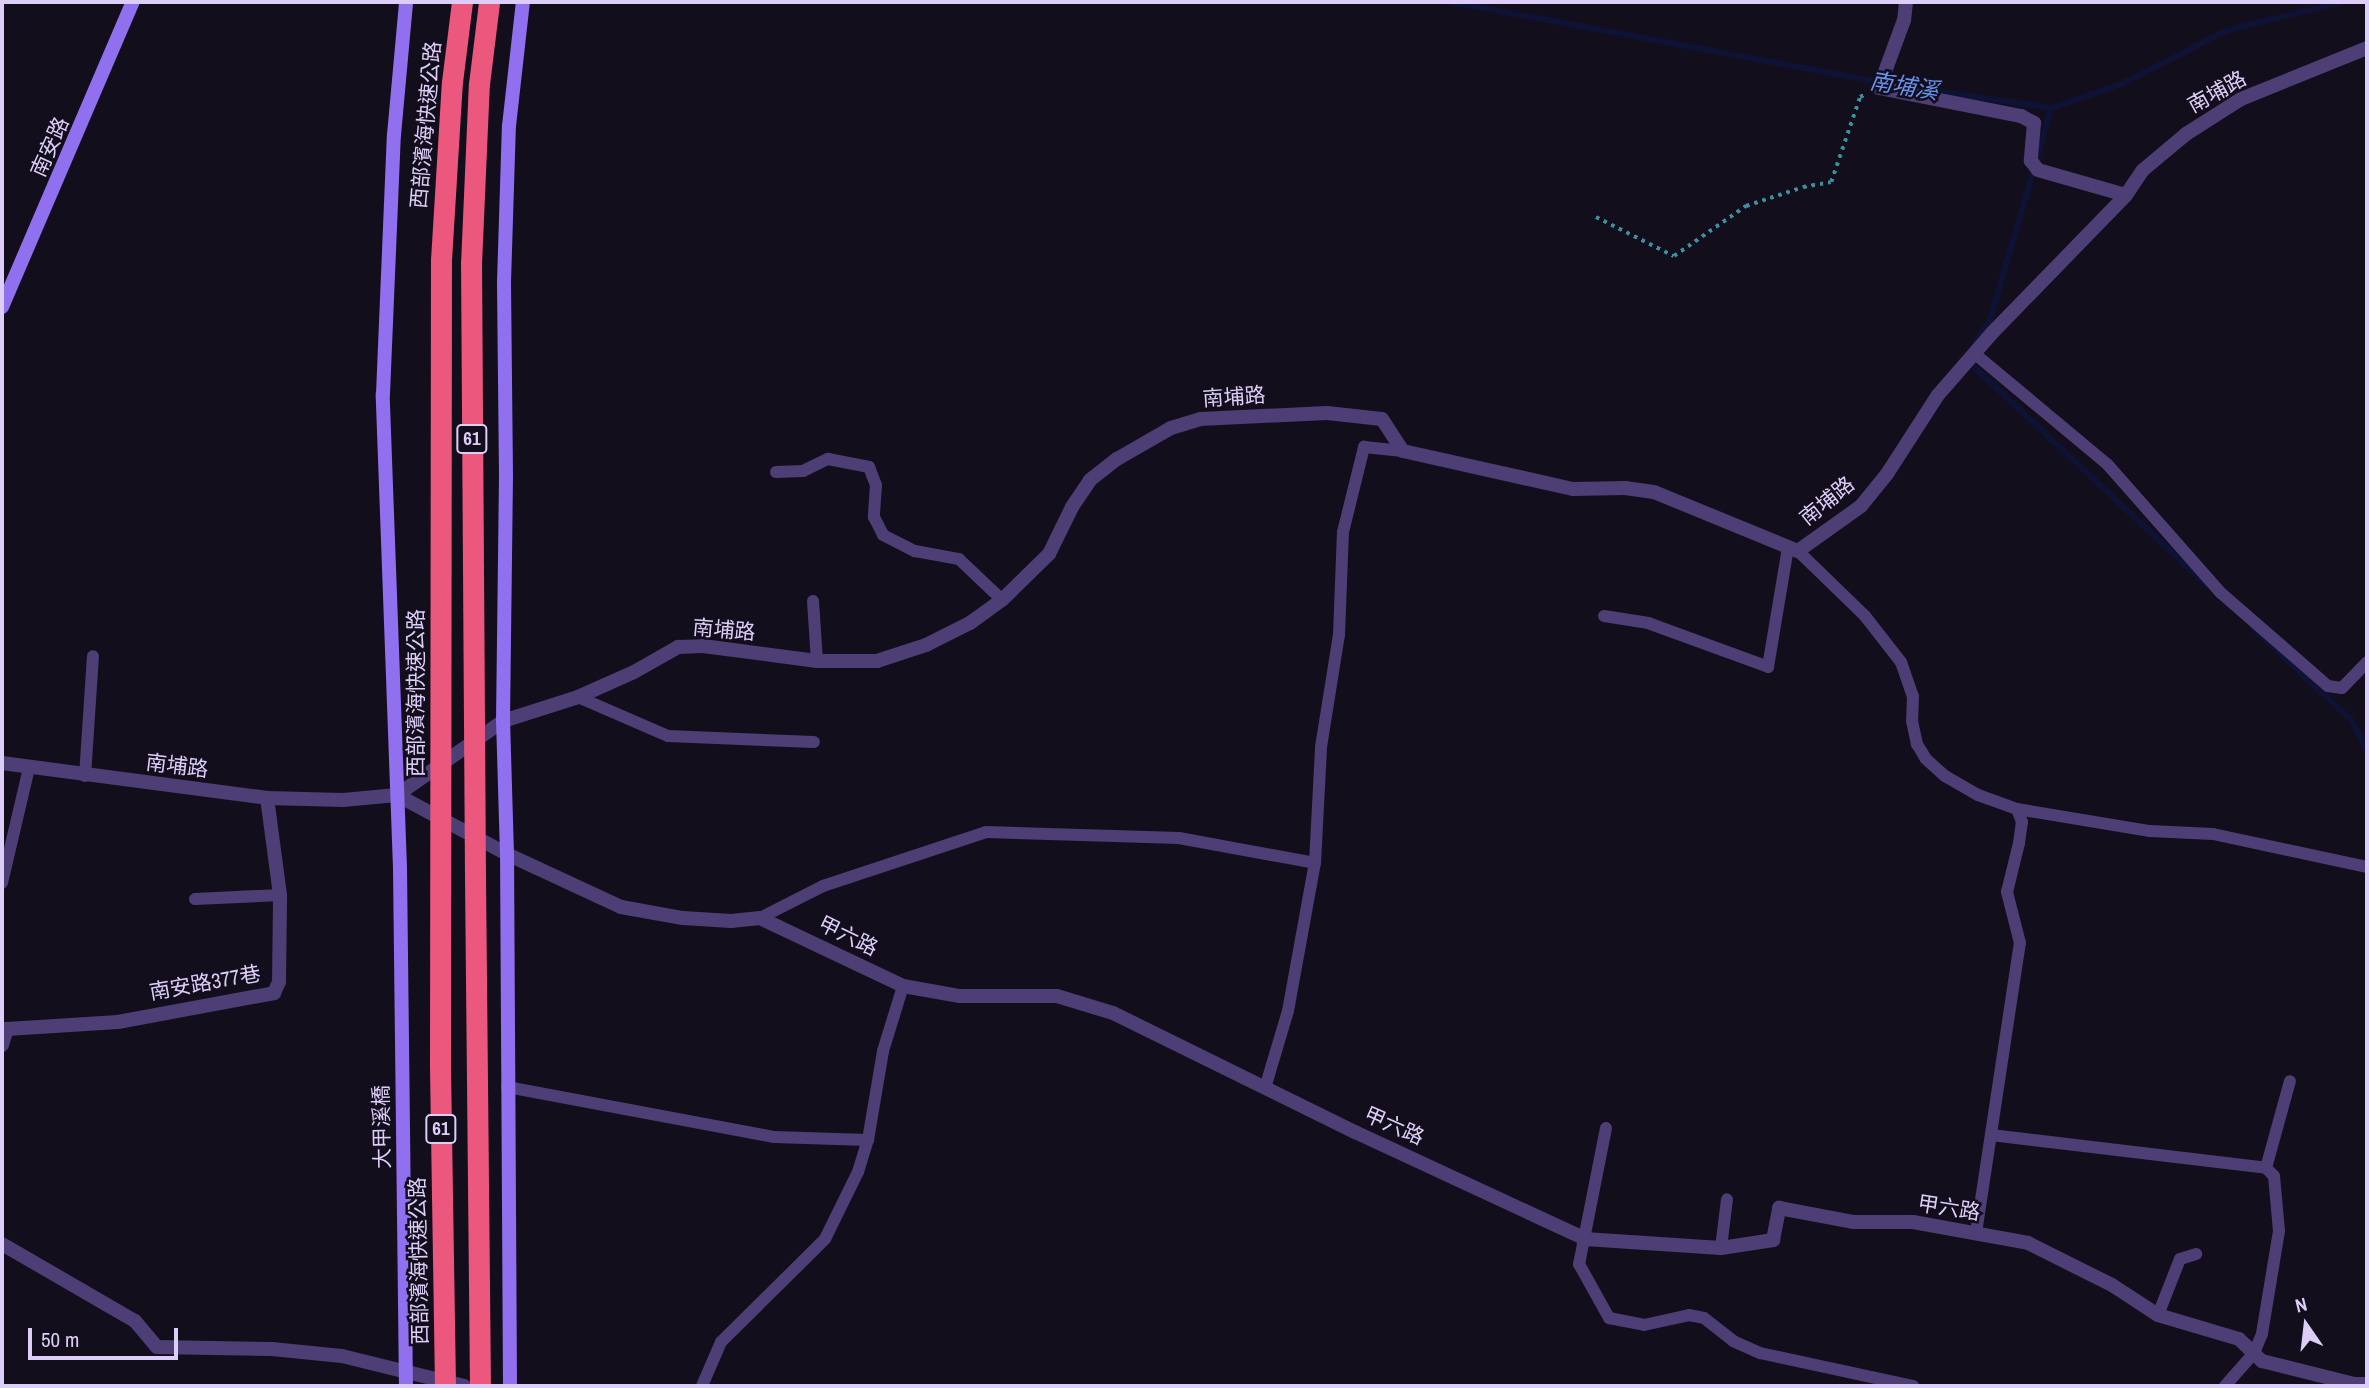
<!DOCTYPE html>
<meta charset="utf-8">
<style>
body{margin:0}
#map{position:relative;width:2369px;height:1388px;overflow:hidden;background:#130e1c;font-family:"Archivo Narrow","Noto Sans TC",sans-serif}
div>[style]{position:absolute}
.stream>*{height:6px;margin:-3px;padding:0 3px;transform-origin:3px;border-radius:3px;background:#0e1335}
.path>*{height:3.5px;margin-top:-1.75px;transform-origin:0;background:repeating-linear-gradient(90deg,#3a90a1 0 3.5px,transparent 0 8.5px)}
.lane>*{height:12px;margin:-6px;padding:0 6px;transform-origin:6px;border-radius:6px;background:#4d3e76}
.street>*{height:14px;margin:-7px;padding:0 7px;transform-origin:7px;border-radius:7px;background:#4d3e76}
.secondary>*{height:14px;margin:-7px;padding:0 7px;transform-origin:7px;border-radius:7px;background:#9070ee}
.highway>*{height:21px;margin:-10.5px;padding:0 10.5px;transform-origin:10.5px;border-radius:10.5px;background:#eb577d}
.secondary-bridge>*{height:14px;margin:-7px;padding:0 7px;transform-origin:7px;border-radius:7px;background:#9070ee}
.highway-bridge>*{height:21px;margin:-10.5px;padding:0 10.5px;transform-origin:10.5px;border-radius:10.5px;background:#eb577d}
span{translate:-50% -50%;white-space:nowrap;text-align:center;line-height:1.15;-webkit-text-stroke:5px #130e1c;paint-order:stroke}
.shield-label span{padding:2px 5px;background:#130e1c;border:2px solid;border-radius:5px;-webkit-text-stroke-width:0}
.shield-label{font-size:19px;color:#ddcef9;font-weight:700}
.street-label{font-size:21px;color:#ddcef9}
.water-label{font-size:23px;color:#6891ed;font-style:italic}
.frame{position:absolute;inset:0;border:4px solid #ddcef9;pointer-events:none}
.north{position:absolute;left:2271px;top:1290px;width:70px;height:70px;-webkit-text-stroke:5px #130e1c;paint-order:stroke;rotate:346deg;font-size:19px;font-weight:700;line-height:28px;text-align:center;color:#ddcef9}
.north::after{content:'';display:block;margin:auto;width:24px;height:32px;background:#ddcef9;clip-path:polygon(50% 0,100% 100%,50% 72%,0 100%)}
.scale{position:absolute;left:28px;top:1328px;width:150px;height:32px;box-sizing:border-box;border:4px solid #ddcef9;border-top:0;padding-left:9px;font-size:21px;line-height:24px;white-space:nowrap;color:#ddcef9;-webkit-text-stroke:5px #130e1c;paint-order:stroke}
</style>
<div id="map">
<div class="stream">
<div style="left:1451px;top:2px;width:439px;rotate:10.6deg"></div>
<div style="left:1896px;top:85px;width:157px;rotate:8.4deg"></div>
<div style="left:2051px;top:108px;width:74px;rotate:-18.9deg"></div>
<div style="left:2121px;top:84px;width:120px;rotate:-26.8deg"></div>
<div style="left:2228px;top:30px;width:117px;rotate:-13.8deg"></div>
<div style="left:2037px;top:158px;width:52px;rotate:-74.4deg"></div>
<div style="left:1975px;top:343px;width:27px;rotate:-57deg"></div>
<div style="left:1990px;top:320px;width:157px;rotate:-73.8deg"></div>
<div style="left:1967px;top:360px;width:329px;rotate:43.2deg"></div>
<div style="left:2253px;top:628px;width:136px;rotate:43.2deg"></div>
<div style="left:2352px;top:721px;width:34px;rotate:63deg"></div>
</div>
<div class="path">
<div style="left:1596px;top:217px;width:87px;rotate:26.6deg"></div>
<div style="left:1674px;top:256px;width:88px;rotate:-34.8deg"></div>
<div style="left:1746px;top:206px;width:60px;rotate:-18.4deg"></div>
<div style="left:1803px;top:187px;width:28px;rotate:-10deg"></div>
<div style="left:1831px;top:182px;width:90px;rotate:-71.2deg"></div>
<div style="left:1860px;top:97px;width:4px;rotate:-27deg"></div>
</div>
<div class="lane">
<div style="left:1975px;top:354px;width:173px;rotate:39.8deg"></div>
<div style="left:2108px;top:465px;width:171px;rotate:48.6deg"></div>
<div style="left:2221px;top:593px;width:142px;rotate:41deg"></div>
<div style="left:2328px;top:686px;width:14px;rotate:8deg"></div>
<div style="left:2342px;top:688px;width:36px;rotate:-46deg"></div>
<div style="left:776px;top:472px;width:27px;rotate:-2deg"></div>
<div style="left:803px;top:471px;width:28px;rotate:-26deg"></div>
<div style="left:828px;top:459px;width:42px;rotate:11deg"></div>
<div style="left:869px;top:467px;width:19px;rotate:69deg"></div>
<div style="left:876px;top:485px;width:32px;rotate:94deg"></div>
<div style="left:874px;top:517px;width:20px;rotate:63deg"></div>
<div style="left:883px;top:535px;width:36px;rotate:27deg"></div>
<div style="left:915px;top:551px;width:45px;rotate:10.3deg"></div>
<div style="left:959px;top:559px;width:59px;rotate:43.6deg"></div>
<div style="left:1798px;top:551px;width:93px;rotate:44.1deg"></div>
<div style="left:1865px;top:616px;width:58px;rotate:52deg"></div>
<div style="left:1901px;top:662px;width:36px;rotate:71deg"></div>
<div style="left:1913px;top:696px;width:25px;rotate:92deg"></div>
<div style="left:1912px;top:721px;width:24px;rotate:78deg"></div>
<div style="left:1917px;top:744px;width:17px;rotate:59deg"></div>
<div style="left:1926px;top:759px;width:25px;rotate:42deg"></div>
<div style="left:1945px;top:776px;width:38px;rotate:30deg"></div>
<div style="left:1978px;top:795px;width:41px;rotate:19.7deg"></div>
<div style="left:2017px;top:809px;width:135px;rotate:9.4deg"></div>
<div style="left:2150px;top:831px;width:63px;rotate:2.7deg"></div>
<div style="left:2213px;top:834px;width:157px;rotate:12.1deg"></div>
<div style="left:813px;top:601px;width:60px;rotate:86.2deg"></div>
<div style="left:1604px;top:616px;width:45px;rotate:9deg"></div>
<div style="left:1648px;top:623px;width:128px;rotate:20.1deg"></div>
<div style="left:1768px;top:667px;width:121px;rotate:-80.5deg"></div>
<div style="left:578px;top:697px;width:98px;rotate:23.4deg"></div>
<div style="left:668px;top:736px;width:146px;rotate:2.4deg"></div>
<div style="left:85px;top:776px;width:120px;rotate:-86.2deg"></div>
<div style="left:2px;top:883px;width:118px;rotate:-76.8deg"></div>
<div style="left:195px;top:899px;width:85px;rotate:-2.7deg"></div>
<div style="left:760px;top:918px;width:71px;rotate:-26.9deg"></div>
<div style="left:823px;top:886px;width:172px;rotate:-18.3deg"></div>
<div style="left:986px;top:832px;width:193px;rotate:1.8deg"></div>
<div style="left:1179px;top:838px;width:138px;rotate:10.4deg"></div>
<div style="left:507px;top:1087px;width:272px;rotate:10.6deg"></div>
<div style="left:774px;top:1137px;width:94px;rotate:1.8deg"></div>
<div style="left:1265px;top:1088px;width:80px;rotate:-73.4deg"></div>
<div style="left:1288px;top:1011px;width:150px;rotate:-79.7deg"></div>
<div style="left:1315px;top:863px;width:116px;rotate:-87deg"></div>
<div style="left:1321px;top:747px;width:113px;rotate:-80.9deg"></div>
<div style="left:1339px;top:635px;width:103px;rotate:-87.8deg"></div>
<div style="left:1343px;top:532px;width:88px;rotate:-76.1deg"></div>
<div style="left:1364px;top:447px;width:39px;rotate:6deg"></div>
<div style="left:1606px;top:1128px;width:139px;rotate:101.2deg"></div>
<div style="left:1579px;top:1264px;width:62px;rotate:60.9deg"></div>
<div style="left:1609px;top:1318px;width:36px;rotate:11deg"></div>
<div style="left:1644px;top:1325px;width:46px;rotate:-12.5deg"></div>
<div style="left:1689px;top:1315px;width:15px;rotate:11deg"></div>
<div style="left:1704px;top:1318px;width:37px;rotate:38deg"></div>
<div style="left:1733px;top:1341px;width:30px;rotate:24deg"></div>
<div style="left:1760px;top:1353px;width:157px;rotate:12.2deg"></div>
<div style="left:1991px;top:1135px;width:277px;rotate:6.8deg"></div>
<div style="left:2266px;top:1168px;width:11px;rotate:45deg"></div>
<div style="left:2274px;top:1176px;width:55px;rotate:84.8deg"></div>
<div style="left:2279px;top:1231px;width:104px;rotate:99.4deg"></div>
<div style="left:2262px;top:1334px;width:21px;rotate:113deg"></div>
<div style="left:2254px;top:1353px;width:44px;rotate:131.3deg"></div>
<div style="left:2266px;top:1168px;width:90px;rotate:-74.6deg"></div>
<div style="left:1976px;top:1233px;width:293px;rotate:-81.4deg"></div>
<div style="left:2020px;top:943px;width:53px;rotate:-104.3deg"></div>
<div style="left:2007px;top:892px;width:50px;rotate:-76.2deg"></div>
<div style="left:2019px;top:843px;width:21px;rotate:-82deg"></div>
<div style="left:2022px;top:822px;width:14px;rotate:-111deg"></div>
<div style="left:1721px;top:1248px;width:49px;rotate:-83deg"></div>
<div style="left:2158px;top:1315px;width:60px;rotate:-68.6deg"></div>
<div style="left:2180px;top:1259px;width:17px;rotate:-17deg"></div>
<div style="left:702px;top:1386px;width:48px;rotate:-66.6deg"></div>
<div style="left:721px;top:1342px;width:146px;rotate:-44.7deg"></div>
<div style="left:825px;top:1239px;width:75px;rotate:-63.8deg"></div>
<div style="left:858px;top:1172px;width:34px;rotate:-73deg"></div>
<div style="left:868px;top:1140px;width:90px;rotate:-80.4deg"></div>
<div style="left:883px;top:1051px;width:68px;rotate:-72.9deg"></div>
</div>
<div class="street">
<div style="left:1906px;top:2px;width:18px;rotate:96deg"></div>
<div style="left:1904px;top:20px;width:72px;rotate:110.2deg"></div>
<div style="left:1879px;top:88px;width:145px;rotate:11.2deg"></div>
<div style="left:2021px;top:116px;width:15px;rotate:28deg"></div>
<div style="left:2034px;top:123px;width:38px;rotate:95deg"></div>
<div style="left:2031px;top:161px;width:11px;rotate:52deg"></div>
<div style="left:2038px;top:170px;width:91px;rotate:15.9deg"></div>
<div style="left:2px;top:763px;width:267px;rotate:7.5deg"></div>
<div style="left:267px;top:798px;width:76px;rotate:1.5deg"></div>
<div style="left:343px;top:800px;width:54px;rotate:-5.3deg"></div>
<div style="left:397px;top:795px;width:129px;rotate:-34.9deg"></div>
<div style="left:503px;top:721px;width:79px;rotate:-17.7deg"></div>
<div style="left:578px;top:697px;width:61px;rotate:-24.1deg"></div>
<div style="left:634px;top:672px;width:51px;rotate:-29.6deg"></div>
<div style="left:678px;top:647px;width:25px;rotate:-2deg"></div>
<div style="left:703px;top:646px;width:115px;rotate:7.5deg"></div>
<div style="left:817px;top:661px;width:60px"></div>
<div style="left:877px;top:661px;width:52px;rotate:-18.1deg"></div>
<div style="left:926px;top:645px;width:49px;rotate:-26.6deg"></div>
<div style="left:970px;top:623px;width:39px;rotate:-36deg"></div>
<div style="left:1002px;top:600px;width:66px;rotate:-44.4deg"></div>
<div style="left:1049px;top:554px;width:52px;rotate:-63.9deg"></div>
<div style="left:1072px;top:507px;width:32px;rotate:-56deg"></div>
<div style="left:1090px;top:480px;width:34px;rotate:-38deg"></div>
<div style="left:1117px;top:459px;width:62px;rotate:-29.9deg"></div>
<div style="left:1171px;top:428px;width:30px;rotate:-17deg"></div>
<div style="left:1200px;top:419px;width:127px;rotate:-2.7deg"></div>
<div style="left:1327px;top:413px;width:55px;rotate:6.2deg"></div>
<div style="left:1382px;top:419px;width:38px;rotate:57deg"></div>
<div style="left:1403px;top:451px;width:174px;rotate:12.6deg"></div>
<div style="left:1573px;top:489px;width:52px;rotate:-1.1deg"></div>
<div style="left:1625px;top:488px;width:29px;rotate:8deg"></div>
<div style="left:1654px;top:492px;width:156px;rotate:22.3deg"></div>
<div style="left:1798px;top:551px;width:77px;rotate:-35.5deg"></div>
<div style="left:1861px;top:506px;width:41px;rotate:-50.9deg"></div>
<div style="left:1887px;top:474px;width:94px;rotate:-57.2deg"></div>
<div style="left:1938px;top:395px;width:82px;rotate:-48.9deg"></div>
<div style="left:1992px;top:333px;width:192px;rotate:-45.8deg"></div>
<div style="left:2126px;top:195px;width:30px;rotate:-56deg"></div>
<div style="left:2143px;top:170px;width:56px;rotate:-39.9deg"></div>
<div style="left:2186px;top:134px;width:65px;rotate:-32.5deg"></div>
<div style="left:2241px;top:99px;width:136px;rotate:-22deg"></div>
<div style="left:397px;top:795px;width:125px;rotate:28.2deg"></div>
<div style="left:507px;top:854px;width:126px;rotate:24.9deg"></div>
<div style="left:621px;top:907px;width:63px;rotate:10.1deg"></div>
<div style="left:683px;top:918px;width:48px;rotate:3.6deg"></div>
<div style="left:731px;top:921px;width:29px;rotate:-6deg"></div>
<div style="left:760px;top:918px;width:158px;rotate:25.4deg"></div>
<div style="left:903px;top:986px;width:58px;rotate:10deg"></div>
<div style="left:960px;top:996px;width:97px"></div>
<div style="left:1057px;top:996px;width:59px;rotate:16.9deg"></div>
<div style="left:1113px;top:1013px;width:270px;rotate:26.2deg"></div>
<div style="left:1355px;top:1132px;width:254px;rotate:24.9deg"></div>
<div style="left:1585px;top:1239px;width:136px;rotate:3.8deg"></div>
<div style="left:1721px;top:1248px;width:53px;rotate:-8.7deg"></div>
<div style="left:1773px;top:1240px;width:33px;rotate:-79deg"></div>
<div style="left:1779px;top:1208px;width:75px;rotate:10.7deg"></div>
<div style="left:1853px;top:1222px;width:60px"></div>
<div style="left:1913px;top:1222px;width:117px;rotate:10.3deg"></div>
<div style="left:2028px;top:1243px;width:94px;rotate:26.6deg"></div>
<div style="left:2112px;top:1285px;width:55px;rotate:33.1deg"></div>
<div style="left:2158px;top:1315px;width:84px;rotate:16.5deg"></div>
<div style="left:2239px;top:1339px;width:32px;rotate:44deg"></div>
<div style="left:2262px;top:1361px;width:95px;rotate:14deg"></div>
<div style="left:2354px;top:1384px;width:13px"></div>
<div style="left:2px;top:1045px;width:17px;rotate:-73deg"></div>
<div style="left:7px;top:1029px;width:111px;rotate:-3.6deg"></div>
<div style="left:118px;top:1022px;width:159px;rotate:-10.5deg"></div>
<div style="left:274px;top:993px;width:12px;rotate:-66deg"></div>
<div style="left:279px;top:982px;width:87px;rotate:-89.3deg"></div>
<div style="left:280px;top:895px;width:98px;rotate:-97.6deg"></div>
<div style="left:2px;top:1244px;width:154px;rotate:30.1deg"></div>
<div style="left:135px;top:1321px;width:34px;rotate:50deg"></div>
<div style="left:157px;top:1347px;width:115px;rotate:1deg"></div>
<div style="left:272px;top:1349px;width:70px;rotate:5.7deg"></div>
<div style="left:342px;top:1356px;width:126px;rotate:13.8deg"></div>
</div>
<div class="secondary">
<div style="left:2px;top:307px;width:332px;rotate:-66.8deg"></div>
<div style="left:400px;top:868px;width:474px;rotate:-92.1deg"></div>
<div style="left:383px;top:394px;width:259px;rotate:-87.6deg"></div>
<div style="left:394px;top:135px;width:134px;rotate:-84.8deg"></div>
<div style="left:510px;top:1386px;width:532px;rotate:-90.32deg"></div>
<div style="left:507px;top:854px;width:133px;rotate:-91.7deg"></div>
<div style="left:503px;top:721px;width:246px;rotate:-89.3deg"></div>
<div style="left:506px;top:475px;width:193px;rotate:-90.6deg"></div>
<div style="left:504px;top:282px;width:156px;rotate:-88.2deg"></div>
<div style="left:509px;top:126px;width:125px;rotate:-83.6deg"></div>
</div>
<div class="highway">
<div style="left:475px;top:877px;width:509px;rotate:89.44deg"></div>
</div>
<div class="secondary-bridge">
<div style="left:400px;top:868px;width:518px;rotate:89.34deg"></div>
</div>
<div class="highway-bridge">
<div style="left:475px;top:877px;width:613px;rotate:-90.37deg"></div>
<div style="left:471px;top:264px;width:180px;rotate:-87.5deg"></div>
<div style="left:479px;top:84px;width:83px;rotate:-83deg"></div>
<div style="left:445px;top:1386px;width:320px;rotate:-90.9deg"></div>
<div style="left:440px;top:1066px;width:806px;rotate:-89.93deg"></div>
<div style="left:441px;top:260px;width:178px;rotate:-86.5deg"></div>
<div style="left:452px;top:82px;width:81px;rotate:-82.9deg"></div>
</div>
<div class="shield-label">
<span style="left:472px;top:439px">61</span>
<span style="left:441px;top:1129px">61</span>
</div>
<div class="street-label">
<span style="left:2217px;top:92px;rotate:-29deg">南埔路</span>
<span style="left:426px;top:125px;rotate:-85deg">西部濱海快速公路</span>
<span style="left:50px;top:147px;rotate:-66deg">南安路</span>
<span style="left:1234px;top:397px;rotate:-4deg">南埔路</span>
<span style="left:1827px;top:501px;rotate:-39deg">南埔路</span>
<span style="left:724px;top:630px;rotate:5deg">南埔路</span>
<span style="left:416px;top:693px;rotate:-90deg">西部濱海快速公路</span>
<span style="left:177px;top:766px;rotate:7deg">南埔路</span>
<span style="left:848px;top:936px;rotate:26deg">甲六路</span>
<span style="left:205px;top:983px;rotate:-10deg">南安路377巷</span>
<span style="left:1394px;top:1126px;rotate:24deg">甲六路</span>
<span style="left:382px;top:1127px;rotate:-91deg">大甲溪橋</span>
<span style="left:1949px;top:1208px;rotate:9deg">甲六路</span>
<span style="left:419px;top:1261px;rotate:-91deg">西部濱海快速公路</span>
</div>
<div class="water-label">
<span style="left:1904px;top:86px;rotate:9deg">南埔溪</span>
</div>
<div class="frame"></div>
<div class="north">N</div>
<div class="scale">50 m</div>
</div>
